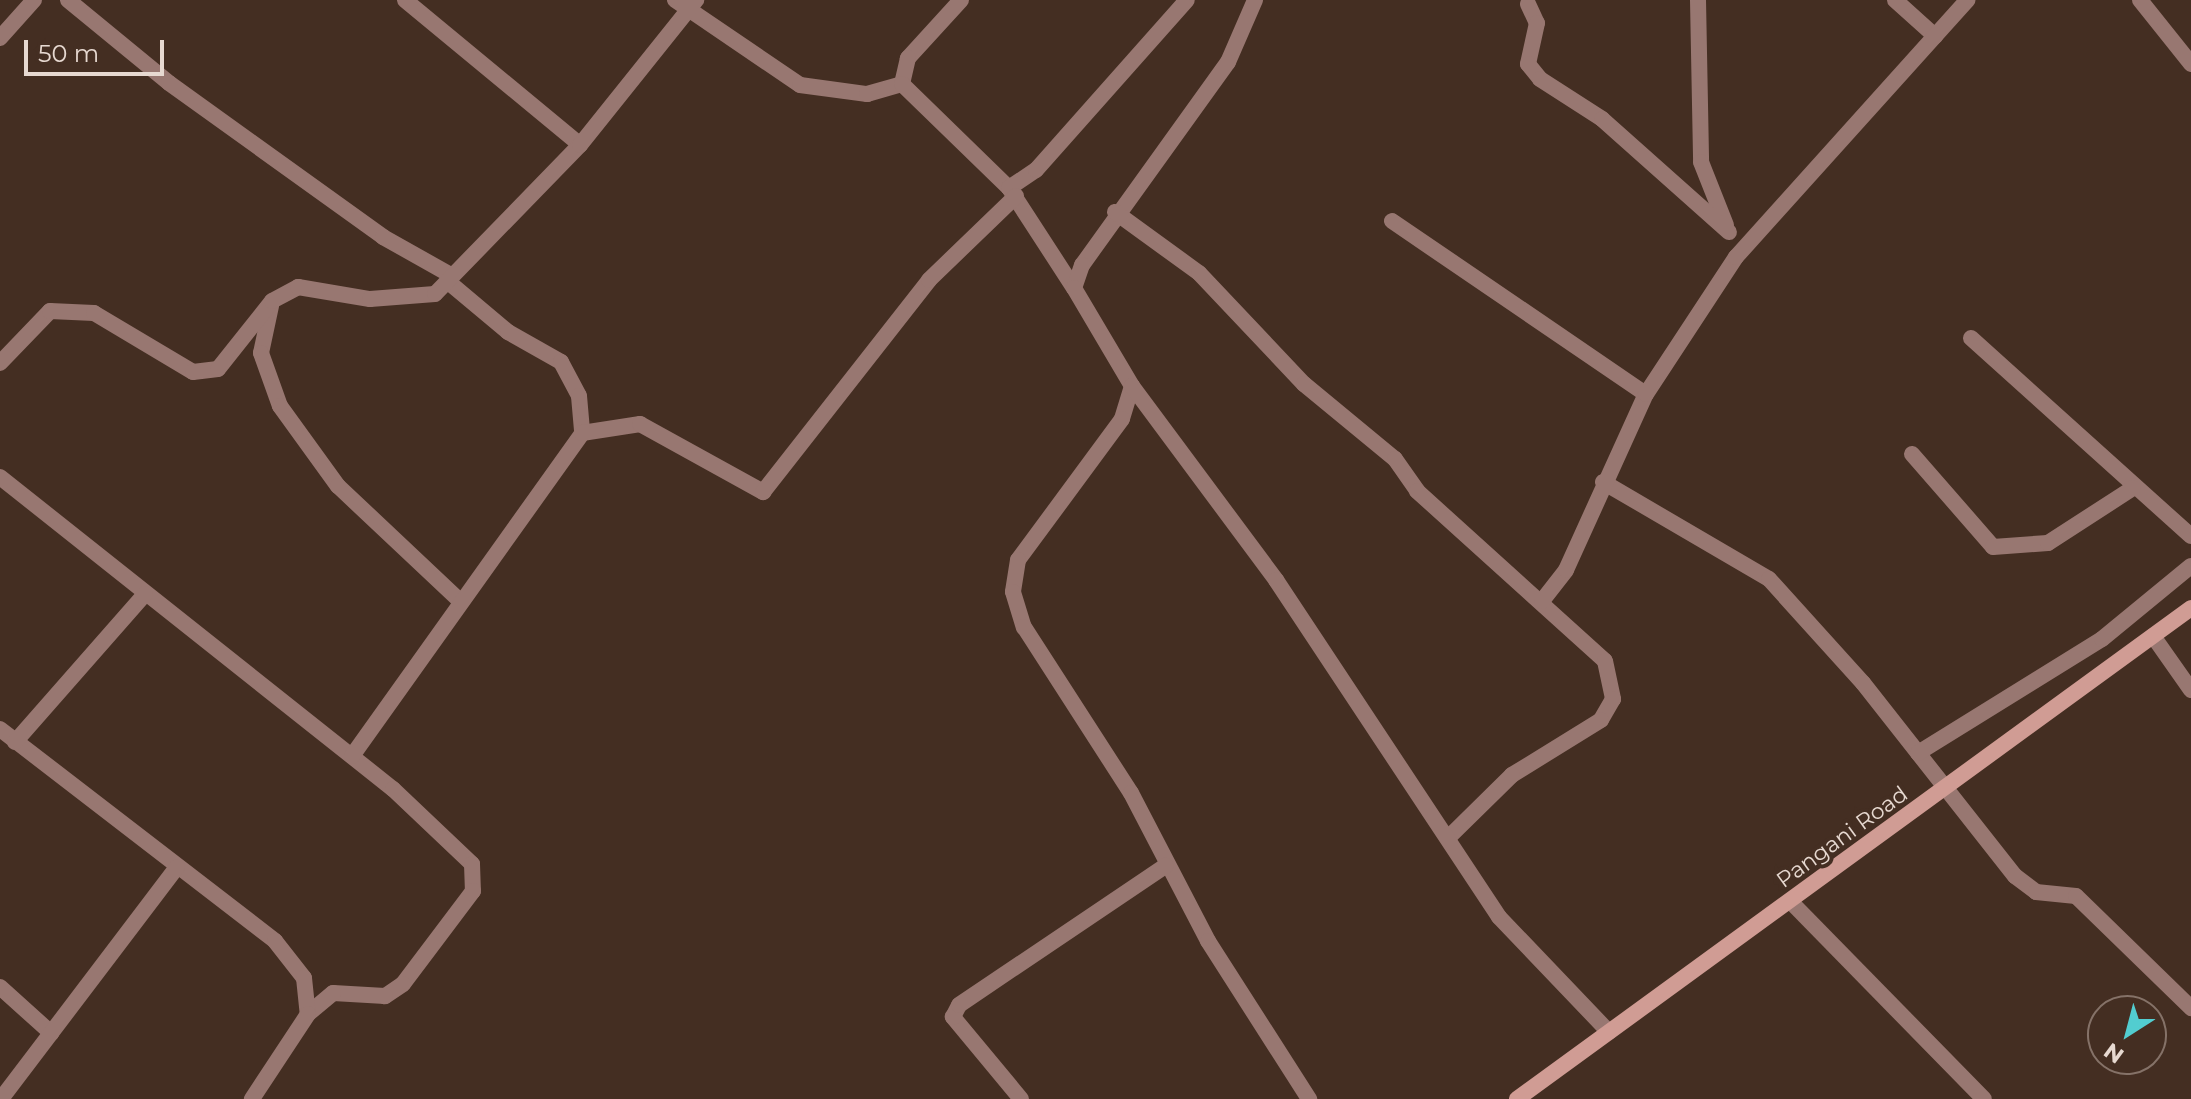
<!DOCTYPE html>
<style>
body{margin:0}
#map{position:relative;width:2191px;height:1099px;overflow:hidden;background:#442e22;font-family:Montserrat,sans-serif}
div>[style]{position:absolute}
.minor>*{height:16px;margin:-8px;padding:0 8px;transform-origin:8px;border-radius:8px;background:#987771}
.secondary>*{height:16px;margin:-8px;padding:0 8px;transform-origin:8px;border-radius:8px;background:#d09c94}
span{translate:-50% -50%;white-space:nowrap;text-align:center;line-height:1.15;-webkit-text-stroke:8px #442e22;paint-order:stroke}
.street-label{font-size:22px;color:#e7d9d1}
.north{position:absolute;left:2087px;top:995px;width:80px;height:80px;box-sizing:border-box;background:#442e22;border:2px solid #857268;border-radius:50%;rotate:216deg;font-size:22px;font-weight:700;line-height:32px;text-align:center;color:#e7d9d1}
.north::after{content:'';display:block;margin:auto;width:28px;height:36px;background:#52cdd0;clip-path:polygon(50% 0,100% 100%,50% 72%,0 100%)}
.scale{position:absolute;left:24px;top:40px;width:140px;height:36px;box-sizing:border-box;border:4px solid #e7d9d1;border-top:0;padding-left:10px;font-size:24px;line-height:28px;white-space:nowrap;color:#e7d9d1;-webkit-text-stroke:6px #442e22;paint-order:stroke}
</style>
<div id="map">
<div class="minor">
<div style="left:68px;top:0;width:131px;rotate:39.4deg"></div>
<div style="left:169px;top:83px;width:264px;rotate:35.7deg"></div>
<div style="left:383px;top:237px;width:76px;rotate:29.3deg"></div>
<div style="left:405px;top:0;width:227px;rotate:39.6deg"></div>
<div style="left:675px;top:0;width:151px;rotate:34.2deg"></div>
<div style="left:800px;top:85px;width:68px;rotate:7.7deg"></div>
<div style="left:867px;top:94px;width:36px;rotate:-16deg"></div>
<div style="left:961px;top:0;width:79px;rotate:132.4deg"></div>
<div style="left:908px;top:58px;width:27px;rotate:103deg"></div>
<div style="left:902px;top:84px;width:149px;rotate:44.2deg"></div>
<div style="left:1009px;top:188px;width:119px;rotate:57deg"></div>
<div style="left:1255px;top:0;width:68px;rotate:113.5deg"></div>
<div style="left:1228px;top:62px;width:250px;rotate:125.7deg"></div>
<div style="left:1082px;top:265px;width:24px;rotate:109deg"></div>
<div style="left:1074px;top:288px;width:114px;rotate:59.4deg"></div>
<div style="left:1132px;top:386px;width:34px;rotate:107deg"></div>
<div style="left:1122px;top:419px;width:175px;rotate:126.4deg"></div>
<div style="left:1018px;top:560px;width:32px;rotate:99deg"></div>
<div style="left:1013px;top:592px;width:37px;rotate:73deg"></div>
<div style="left:1024px;top:627px;width:197px;rotate:57.2deg"></div>
<div style="left:1131px;top:793px;width:167px;rotate:62.5deg"></div>
<div style="left:1208px;top:941px;width:188px;rotate:57.4deg"></div>
<div style="left:1698px;top:0;width:162px;rotate:88.9deg"></div>
<div style="left:1701px;top:162px;width:68px;rotate:68.4deg"></div>
<div style="left:1895px;top:0;width:54px;rotate:42deg"></div>
<div style="left:2140px;top:0;width:82px;rotate:51.4deg"></div>
<div style="left:1528px;top:4px;width:21px;rotate:65deg"></div>
<div style="left:1537px;top:23px;width:42px;rotate:102.4deg"></div>
<div style="left:1528px;top:64px;width:19px;rotate:51deg"></div>
<div style="left:1540px;top:79px;width:74px;rotate:32.8deg"></div>
<div style="left:1602px;top:119px;width:170px;rotate:41.7deg"></div>
<div style="left:0;top:38px;width:51px;rotate:-48.2deg"></div>
<div style="left:1009px;top:188px;width:32px;rotate:-34deg"></div>
<div style="left:1036px;top:170px;width:227px;rotate:-48.4deg"></div>
<div style="left:1115px;top:212px;width:104px;rotate:36deg"></div>
<div style="left:1199px;top:273px;width:153px;rotate:46.6deg"></div>
<div style="left:1304px;top:384px;width:118px;rotate:39.5deg"></div>
<div style="left:1395px;top:459px;width:39px;rotate:55deg"></div>
<div style="left:1417px;top:491px;width:253px;rotate:42.1deg"></div>
<div style="left:1605px;top:661px;width:39px;rotate:78deg"></div>
<div style="left:1613px;top:699px;width:24px;rotate:120deg"></div>
<div style="left:1601px;top:720px;width:105px;rotate:148.3deg"></div>
<div style="left:1512px;top:775px;width:90px;rotate:135.5deg"></div>
<div style="left:1392px;top:221px;width:307px;rotate:34.3deg"></div>
<div style="left:452px;top:285px;width:73px;rotate:40deg"></div>
<div style="left:508px;top:332px;width:61px;rotate:29.5deg"></div>
<div style="left:561px;top:362px;width:38px;rotate:62deg"></div>
<div style="left:579px;top:396px;width:37px;rotate:85deg"></div>
<div style="left:271px;top:306px;width:48px;rotate:102deg"></div>
<div style="left:261px;top:353px;width:56px;rotate:70.3deg"></div>
<div style="left:280px;top:406px;width:99px;rotate:54.1deg"></div>
<div style="left:338px;top:486px;width:163px;rotate:43.3deg"></div>
<div style="left:1971px;top:338px;width:296px;rotate:42deg"></div>
<div style="left:0;top:363px;width:72px;rotate:-46.1deg"></div>
<div style="left:50px;top:311px;width:44px;rotate:2.6deg"></div>
<div style="left:94px;top:313px;width:115px;rotate:30.8deg"></div>
<div style="left:193px;top:372px;width:25px;rotate:-7deg"></div>
<div style="left:218px;top:369px;width:87px;rotate:-51.5deg"></div>
<div style="left:272px;top:301px;width:30px;rotate:-28deg"></div>
<div style="left:298px;top:287px;width:73px;rotate:9.5deg"></div>
<div style="left:370px;top:299px;width:65px;rotate:-4.4deg"></div>
<div style="left:435px;top:294px;width:208px;rotate:-45.8deg"></div>
<div style="left:580px;top:145px;width:186px;rotate:-51.3deg"></div>
<div style="left:1132px;top:386px;width:242px;rotate:53.4deg"></div>
<div style="left:1276px;top:580px;width:404px;rotate:56.5deg"></div>
<div style="left:1499px;top:917px;width:159px;rotate:46.3deg"></div>
<div style="left:1912px;top:454px;width:123px;rotate:48.9deg"></div>
<div style="left:1993px;top:547px;width:55px;rotate:-4.2deg"></div>
<div style="left:2048px;top:543px;width:101px;rotate:-32.9deg"></div>
<div style="left:0;top:477px;width:502px;rotate:38.45deg"></div>
<div style="left:393px;top:789px;width:109px;rotate:43.5deg"></div>
<div style="left:472px;top:864px;width:27px;rotate:88deg"></div>
<div style="left:473px;top:891px;width:116px;rotate:127deg"></div>
<div style="left:403px;top:984px;width:22px;rotate:146deg"></div>
<div style="left:385px;top:996px;width:52px;rotate:-176.7deg"></div>
<div style="left:333px;top:993px;width:33px;rotate:140deg"></div>
<div style="left:1603px;top:482px;width:192px;rotate:30.3deg"></div>
<div style="left:1769px;top:579px;width:140px;rotate:47.9deg"></div>
<div style="left:1863px;top:683px;width:246px;rotate:51.8deg"></div>
<div style="left:2015px;top:876px;width:26px;rotate:37deg"></div>
<div style="left:2036px;top:892px;width:40px;rotate:5.7deg"></div>
<div style="left:2076px;top:896px;width:161px;rotate:44.2deg"></div>
<div style="left:1542px;top:601px;width:39px;rotate:-52deg"></div>
<div style="left:1566px;top:570px;width:193px;rotate:-65.6deg"></div>
<div style="left:1646px;top:394px;width:164px;rotate:-56.7deg"></div>
<div style="left:1736px;top:257px;width:346px;rotate:-48deg"></div>
<div style="left:2153px;top:636px;width:66px;rotate:54.9deg"></div>
<div style="left:0;top:729px;width:347px;rotate:37.6deg"></div>
<div style="left:275px;top:941px;width:47px;rotate:51.9deg"></div>
<div style="left:304px;top:978px;width:36px;rotate:84deg"></div>
<div style="left:308px;top:1014px;width:102px;rotate:123.4deg"></div>
<div style="left:15px;top:742px;width:197px;rotate:-48.7deg"></div>
<div style="left:1918px;top:753px;width:216px;rotate:-31.8deg"></div>
<div style="left:2102px;top:639px;width:115px;rotate:-39.4deg"></div>
<div style="left:352px;top:756px;width:397px;rotate:-54.5deg"></div>
<div style="left:582px;top:433px;width:59px;rotate:-8.8deg"></div>
<div style="left:640px;top:424px;width:141px;rotate:28.9deg"></div>
<div style="left:763px;top:492px;width:269px;rotate:-51.9deg"></div>
<div style="left:929px;top:280px;width:121px;rotate:-44deg"></div>
<div style="left:1790px;top:901px;width:277px;rotate:45.6deg"></div>
<div style="left:0;top:987px;width:69px;rotate:42deg"></div>
<div style="left:1px;top:1099px;width:291px;rotate:-52.8deg"></div>
<div style="left:1021px;top:1099px;width:107px;rotate:-129.7deg"></div>
<div style="left:953px;top:1017px;width:13px;rotate:-63deg"></div>
<div style="left:959px;top:1005px;width:249px;rotate:-34deg"></div>
</div>
<div class="secondary">
<div style="left:1517px;top:1099px;width:834px;rotate:-36.07deg"></div>
</div>
<div class="street-label">
<span style="left:1842px;top:837px;rotate:-36deg">Pangani Road</span>
</div>
<div class="north">N</div>
<div class="scale">50 m</div>
</div>
